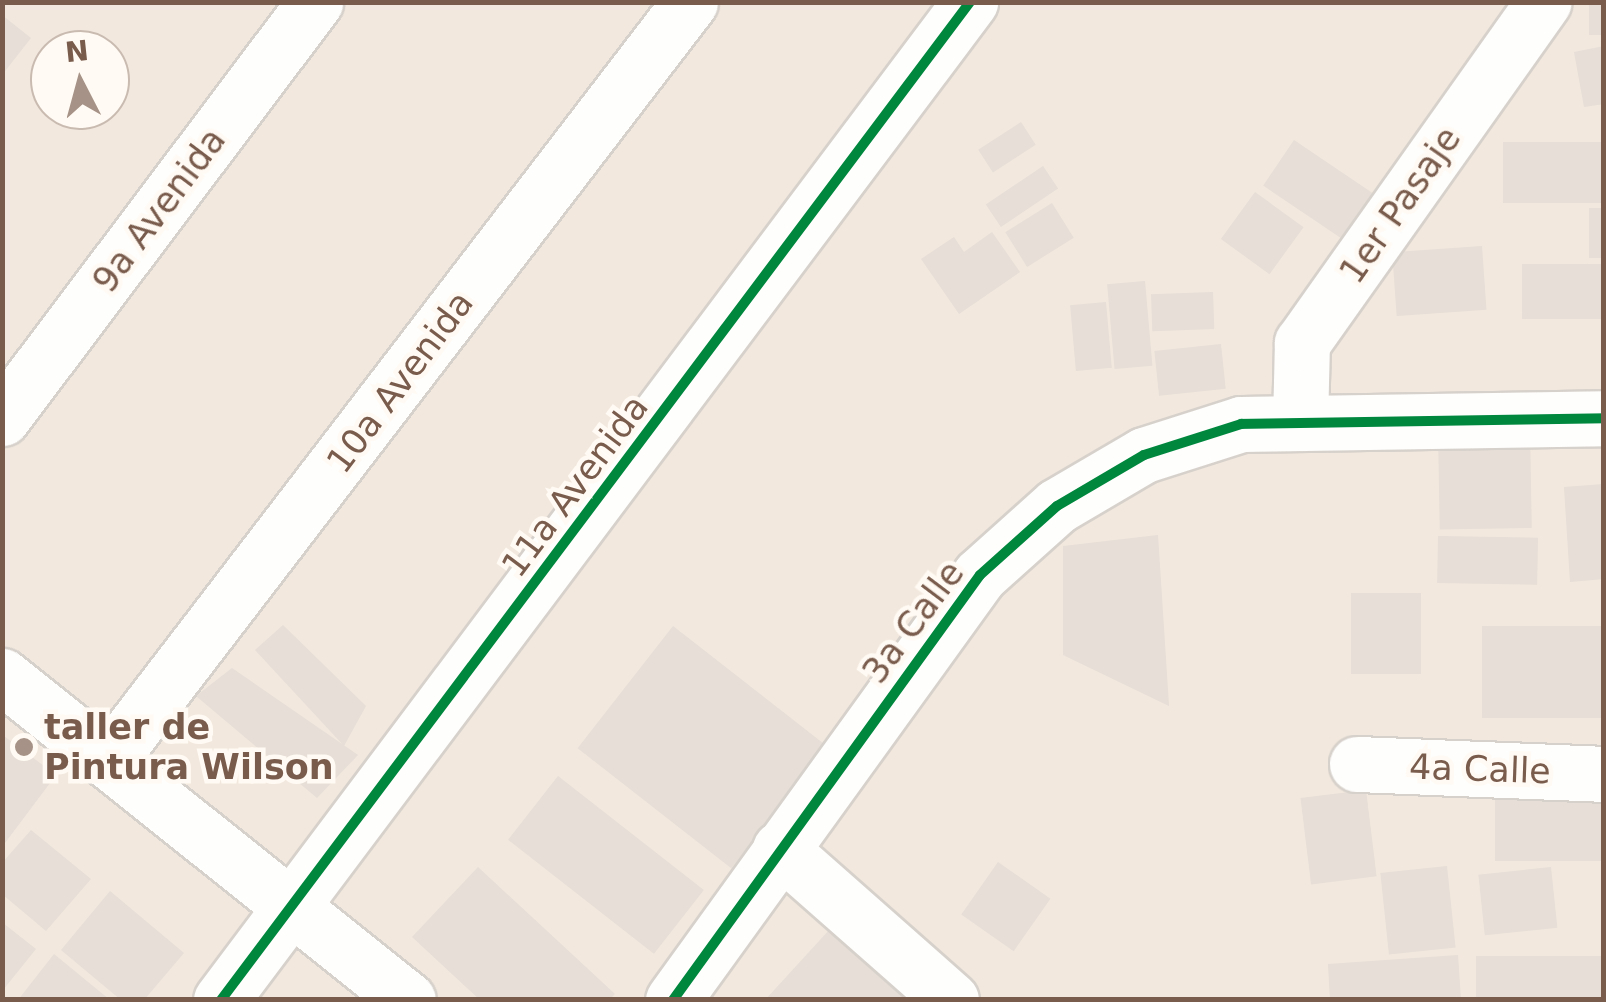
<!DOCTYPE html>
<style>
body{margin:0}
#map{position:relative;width:1606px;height:1002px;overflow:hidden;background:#f9f5f0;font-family:"DejaVu Sans",sans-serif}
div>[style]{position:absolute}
.residential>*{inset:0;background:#f2e8de}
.building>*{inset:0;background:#e6ded7;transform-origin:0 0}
.roads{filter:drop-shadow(2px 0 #d7d1cb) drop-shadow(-2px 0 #d7d1cb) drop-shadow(0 2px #d7d1cb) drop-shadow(0 -2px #d7d1cb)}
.minor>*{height:55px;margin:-27.5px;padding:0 27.5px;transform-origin:27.5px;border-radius:27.5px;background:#fefefd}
.cycleway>*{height:10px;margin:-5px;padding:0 5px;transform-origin:5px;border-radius:5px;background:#00873e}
.dots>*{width:28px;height:28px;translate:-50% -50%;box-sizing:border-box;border:5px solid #fffaf3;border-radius:50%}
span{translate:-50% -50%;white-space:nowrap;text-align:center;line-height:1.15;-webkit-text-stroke:9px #fffaf3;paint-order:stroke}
.street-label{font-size:35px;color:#7a5c4d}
.poi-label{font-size:35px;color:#7a5c4d;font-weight:700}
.left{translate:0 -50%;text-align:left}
.frame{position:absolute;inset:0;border:5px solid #7a5c4d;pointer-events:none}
.north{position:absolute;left:30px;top:30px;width:100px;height:100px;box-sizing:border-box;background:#fffaf3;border:2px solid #cabbb1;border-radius:50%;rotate:354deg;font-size:28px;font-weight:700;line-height:40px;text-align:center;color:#7a5c4d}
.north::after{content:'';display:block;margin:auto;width:35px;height:45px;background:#a69286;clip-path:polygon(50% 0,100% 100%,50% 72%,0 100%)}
</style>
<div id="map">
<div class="residential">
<div style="clip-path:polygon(evenodd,3px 3px,1603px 3px,1603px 999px,3px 999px,3px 3px,50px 50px,110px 50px,110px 110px,50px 110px,50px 50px)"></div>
</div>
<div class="building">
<div style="left:1589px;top:2px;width:15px;height:33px"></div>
<div style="clip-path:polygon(2px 15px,31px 38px,2px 75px)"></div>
<div style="clip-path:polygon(1604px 46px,1604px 104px,1584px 107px,1574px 52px)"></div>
<div style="left:1021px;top:122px;width:27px;height:51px;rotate:57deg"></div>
<div style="left:1294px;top:140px;width:112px;height:55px;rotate:34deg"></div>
<div style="left:1604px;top:142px;width:61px;height:101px;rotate:90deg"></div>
<div style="left:1043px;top:166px;width:27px;height:69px;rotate:56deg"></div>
<div style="left:1255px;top:192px;width:60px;height:58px;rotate:36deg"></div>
<div style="left:1052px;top:203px;width:41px;height:55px;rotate:58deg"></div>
<div style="left:1589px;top:208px;width:15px;height:50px"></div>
<div style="clip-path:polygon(992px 232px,1020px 272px,959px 314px,921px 259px,954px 237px,964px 252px)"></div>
<div style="left:1482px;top:246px;width:64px;height:90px;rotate:86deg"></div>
<div style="left:1604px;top:264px;width:55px;height:82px;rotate:90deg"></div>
<div style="left:1145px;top:281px;width:85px;height:38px;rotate:85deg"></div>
<div style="left:1213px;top:292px;width:37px;height:62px;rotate:88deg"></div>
<div style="left:1106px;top:302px;width:66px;height:36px;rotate:85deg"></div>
<div style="left:1221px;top:344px;width:45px;height:67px;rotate:84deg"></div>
<div style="left:1530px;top:428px;width:100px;height:92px;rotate:89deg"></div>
<div style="clip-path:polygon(1604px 484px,1604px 579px,1570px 582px,1564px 487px)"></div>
<div style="clip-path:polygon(1158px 535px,1169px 706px,1063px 655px,1063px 546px)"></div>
<div style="left:1438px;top:536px;width:100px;height:47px;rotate:1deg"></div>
<div style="left:1351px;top:593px;width:70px;height:81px"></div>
<div style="clip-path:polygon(283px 625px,366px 706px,344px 746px,255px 650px)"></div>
<div style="left:673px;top:626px;width:195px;height:155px;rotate:38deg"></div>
<div style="left:1482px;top:626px;width:122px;height:92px"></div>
<div style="clip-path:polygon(232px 668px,358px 755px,317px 798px,196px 696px)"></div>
<div style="clip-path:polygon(4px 736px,56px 775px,2px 847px,2px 738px)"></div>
<div style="left:558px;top:776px;width:185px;height:81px;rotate:38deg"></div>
<div style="left:1366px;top:790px;width:87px;height:66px;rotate:83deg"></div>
<div style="left:1495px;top:793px;width:109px;height:68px"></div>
<div style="clip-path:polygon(31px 830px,91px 879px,46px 931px,2px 894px,2px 863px)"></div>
<div style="left:998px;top:862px;width:64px;height:64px;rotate:35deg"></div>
<div style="left:1447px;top:866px;width:82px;height:67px;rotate:84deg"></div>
<div style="clip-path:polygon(478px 867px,615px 994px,609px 1000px,480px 1000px,412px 937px)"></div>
<div style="left:1551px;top:867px;width:61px;height:73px;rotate:84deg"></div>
<div style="clip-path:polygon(110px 891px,184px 953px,144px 1000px,121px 1000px,61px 950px)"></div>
<div style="clip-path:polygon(3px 923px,36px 949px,3px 990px)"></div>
<div style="clip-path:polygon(830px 929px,905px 997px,903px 1000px,765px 1000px)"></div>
<div style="clip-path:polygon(54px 954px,110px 1000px,18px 1000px)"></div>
<div style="clip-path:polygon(1458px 955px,1461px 1000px,1330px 1000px,1328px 964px)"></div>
<div style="left:1604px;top:956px;width:44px;height:128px;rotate:90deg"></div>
</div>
<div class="roads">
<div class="minor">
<div style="left:2px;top:418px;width:521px;rotate:-53.04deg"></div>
<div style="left:1300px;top:423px;width:80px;rotate:-88.6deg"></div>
<div style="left:1302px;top:343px;width:418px;rotate:-54.7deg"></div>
<div style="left:2px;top:676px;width:519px;rotate:38.59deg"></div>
<div style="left:109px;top:760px;width:955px;rotate:-52.53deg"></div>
<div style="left:1357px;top:764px;width:247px;rotate:2.3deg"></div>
<div style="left:780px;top:849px;width:228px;rotate:41.4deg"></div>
<div style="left:221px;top:1000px;width:1248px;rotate:-53.11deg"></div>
<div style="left:673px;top:1000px;width:524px;rotate:-54.16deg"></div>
<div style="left:980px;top:575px;width:103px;rotate:-41.9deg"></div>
<div style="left:1057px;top:506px;width:101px;rotate:-30.4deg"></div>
<div style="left:1144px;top:455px;width:102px;rotate:-17.7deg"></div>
<div style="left:1241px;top:424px;width:363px;rotate:-0.9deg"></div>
</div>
</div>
<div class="cycleway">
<div style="left:221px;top:1000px;width:1248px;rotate:-53.11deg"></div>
<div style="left:673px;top:1000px;width:524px;rotate:-54.16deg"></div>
<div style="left:980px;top:575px;width:103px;rotate:-41.9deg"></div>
<div style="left:1057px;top:506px;width:101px;rotate:-30.4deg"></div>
<div style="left:1144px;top:455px;width:102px;rotate:-17.7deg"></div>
<div style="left:1241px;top:424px;width:363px;rotate:-0.9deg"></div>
</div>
<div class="dots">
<div style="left:24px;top:747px;background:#a69286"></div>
</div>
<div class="street-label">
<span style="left:1400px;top:205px;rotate:-55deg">1er Pasaje</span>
<span style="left:159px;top:210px;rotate:-53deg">9a Avenida</span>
<span style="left:400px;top:382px;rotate:-53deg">10a Avenida</span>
<span style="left:575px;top:486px;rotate:-53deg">11a Avenida</span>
<span style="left:913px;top:622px;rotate:-53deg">3a Calle</span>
<span style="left:1480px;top:769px;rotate:2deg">4a Calle</span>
</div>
<div class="poi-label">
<span class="left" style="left:44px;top:747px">taller de<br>Pintura Wilson</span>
</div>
<div class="frame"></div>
<div class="north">N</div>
</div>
